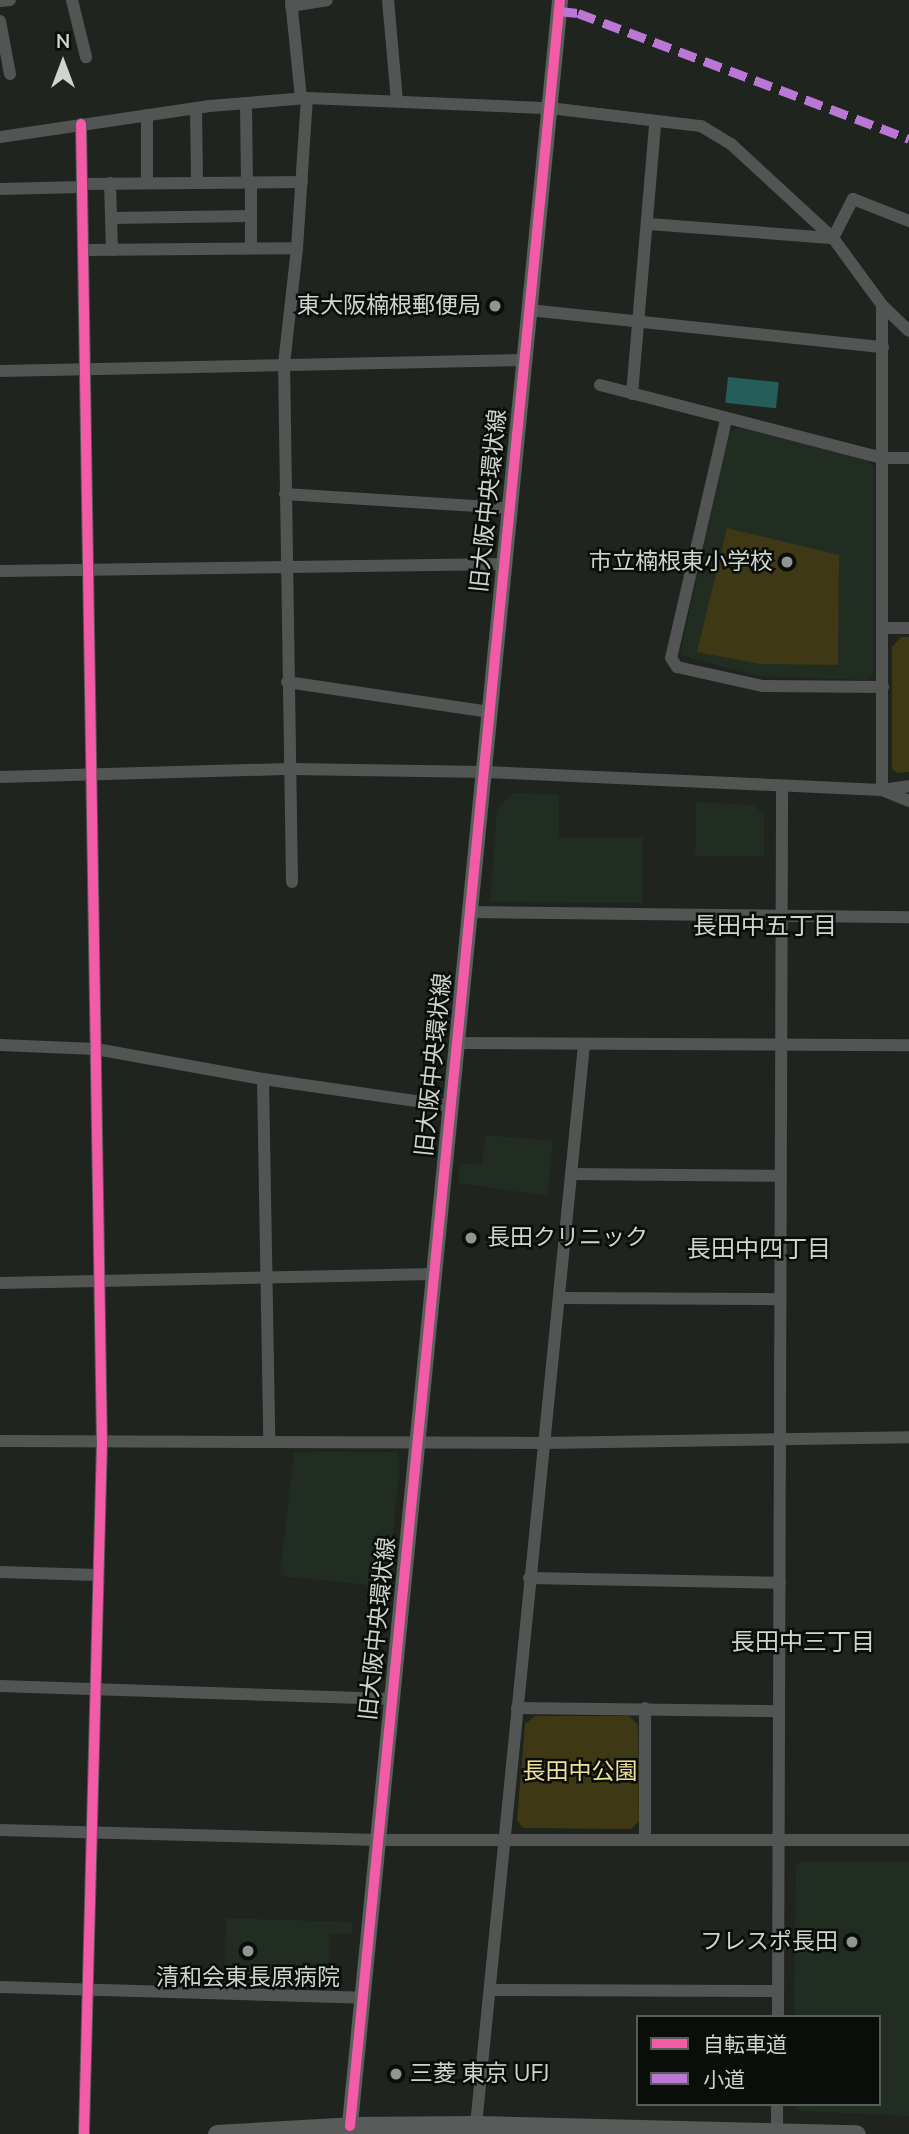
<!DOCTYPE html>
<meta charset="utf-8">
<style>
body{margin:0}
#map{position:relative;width:909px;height:2134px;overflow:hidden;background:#1f241f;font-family:"Nunito Sans","Noto Sans JP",sans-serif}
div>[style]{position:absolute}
.built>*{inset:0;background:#212d20}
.green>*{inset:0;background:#3f3814}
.water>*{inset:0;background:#255d59;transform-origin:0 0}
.minor>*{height:12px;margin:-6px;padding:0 6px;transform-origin:6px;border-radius:6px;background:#535554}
.major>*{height:16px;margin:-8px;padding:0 8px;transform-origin:8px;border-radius:8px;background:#5b5f5c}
.highway>*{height:19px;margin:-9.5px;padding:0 9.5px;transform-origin:9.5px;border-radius:9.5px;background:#575b59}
.quiet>*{height:9px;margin-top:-4.5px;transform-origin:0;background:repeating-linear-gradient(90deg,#ba77d6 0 18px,transparent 0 27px)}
.cycleway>*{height:10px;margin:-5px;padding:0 5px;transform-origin:5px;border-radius:5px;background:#f35aa7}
.dots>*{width:19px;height:19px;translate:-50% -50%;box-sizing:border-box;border:4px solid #0a0e0a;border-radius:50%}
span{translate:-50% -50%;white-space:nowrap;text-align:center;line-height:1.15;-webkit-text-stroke:5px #0a0e0a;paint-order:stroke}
.poi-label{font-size:23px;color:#ced4ce}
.right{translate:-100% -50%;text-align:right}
.left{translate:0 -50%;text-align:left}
.street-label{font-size:23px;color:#ced4ce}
.park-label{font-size:23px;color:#f0e097}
.neighbourhood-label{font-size:24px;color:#ced4ce}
.legend{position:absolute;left:636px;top:2015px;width:245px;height:91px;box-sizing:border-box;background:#0a0e0a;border:2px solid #585d58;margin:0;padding:9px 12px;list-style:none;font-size:21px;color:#ced4ce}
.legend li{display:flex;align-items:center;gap:14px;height:35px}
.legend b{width:35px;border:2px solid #585d58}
.north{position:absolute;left:28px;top:28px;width:70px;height:70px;-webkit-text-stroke:5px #0a0e0a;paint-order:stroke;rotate:0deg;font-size:19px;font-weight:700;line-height:28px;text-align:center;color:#ced4ce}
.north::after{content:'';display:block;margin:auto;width:24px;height:32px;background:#ced4ce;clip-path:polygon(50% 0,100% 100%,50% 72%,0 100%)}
</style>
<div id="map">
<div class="built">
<div style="clip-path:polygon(740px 427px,866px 458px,874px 468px,874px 672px,866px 680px,757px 676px,680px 655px,728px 433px)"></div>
<div style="clip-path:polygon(514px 793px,559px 795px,559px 837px,643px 838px,643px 903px,490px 902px,497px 808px)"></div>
<div style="clip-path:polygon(696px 802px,754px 805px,764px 815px,764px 856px,695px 856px)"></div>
<div style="clip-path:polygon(485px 1135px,553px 1141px,547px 1196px,458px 1183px,460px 1163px,482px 1165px)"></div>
<div style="clip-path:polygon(294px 1452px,397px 1452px,400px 1459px,388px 1587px,280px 1576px)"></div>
<div style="clip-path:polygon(803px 1861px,909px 1861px,909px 2116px,800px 2111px,792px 2105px,879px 2104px,879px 2017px,794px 2017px,796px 1866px)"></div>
<div style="clip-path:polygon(226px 1918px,352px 1922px,352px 1934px,330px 1934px,329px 1963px,321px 1963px,321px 1989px,224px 1986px)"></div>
</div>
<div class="green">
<div style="clip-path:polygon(727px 528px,839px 555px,838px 665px,760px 664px,697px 652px)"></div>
<div style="clip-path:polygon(901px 637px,909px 637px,909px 772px,897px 773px,892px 769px,892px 647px)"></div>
<div style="clip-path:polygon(535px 1716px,629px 1716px,638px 1725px,639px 1821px,631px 1829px,523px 1828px,517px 1820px,525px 1724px)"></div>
</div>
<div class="water">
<div style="left:728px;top:377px;width:51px;height:26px;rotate:6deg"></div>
</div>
<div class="minor">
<div style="left:72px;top:0;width:59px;rotate:76.2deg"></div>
<div style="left:291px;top:0;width:99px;rotate:84.2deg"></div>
<div style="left:388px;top:0;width:101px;rotate:84.9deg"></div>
<div style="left:0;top:1px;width:10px;rotate:-6deg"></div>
<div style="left:291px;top:6px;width:36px;rotate:-9deg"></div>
<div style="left:0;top:21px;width:54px;rotate:79.3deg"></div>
<div style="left:246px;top:103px;width:79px;rotate:89.3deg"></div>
<div style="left:196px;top:108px;width:74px;rotate:89.2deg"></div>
<div style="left:147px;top:115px;width:68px;rotate:90deg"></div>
<div style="left:81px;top:124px;width:1317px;rotate:89.09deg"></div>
<div style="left:102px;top:1441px;width:693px;rotate:91.49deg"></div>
<div style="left:0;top:137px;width:212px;rotate:-8.4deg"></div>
<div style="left:210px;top:106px;width:97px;rotate:-4.7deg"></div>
<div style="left:307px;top:98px;width:242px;rotate:2.4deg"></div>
<div style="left:549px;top:108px;width:153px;rotate:6.8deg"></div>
<div style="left:701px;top:126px;width:35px;rotate:31deg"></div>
<div style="left:731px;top:144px;width:139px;rotate:42.7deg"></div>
<div style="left:833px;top:238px;width:83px;rotate:53.8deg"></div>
<div style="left:882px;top:305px;width:37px;rotate:44deg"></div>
<div style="left:110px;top:183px;width:67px;rotate:88.3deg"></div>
<div style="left:82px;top:184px;width:220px;rotate:-0.5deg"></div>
<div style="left:0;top:189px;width:82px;rotate:-1.4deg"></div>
<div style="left:111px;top:218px;width:140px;rotate:-0.8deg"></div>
<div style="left:649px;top:224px;width:185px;rotate:4.4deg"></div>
<div style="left:833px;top:238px;width:44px;rotate:-62.9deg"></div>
<div style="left:853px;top:199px;width:60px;rotate:21.4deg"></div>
<div style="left:251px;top:248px;width:66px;rotate:-90deg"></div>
<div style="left:83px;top:250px;width:214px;rotate:-0.5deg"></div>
<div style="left:882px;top:305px;width:485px;rotate:90deg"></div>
<div style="left:529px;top:310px;width:356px;rotate:6deg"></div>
<div style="left:0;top:371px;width:524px;rotate:-1.2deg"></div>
<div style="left:600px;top:385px;width:292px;rotate:14.5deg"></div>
<div style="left:883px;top:458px;width:26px"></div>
<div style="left:632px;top:394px;width:271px;rotate:-85.1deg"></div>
<div style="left:726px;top:420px;width:244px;rotate:103deg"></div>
<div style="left:671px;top:658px;width:11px;rotate:56deg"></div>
<div style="left:677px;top:667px;width:88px;rotate:12.5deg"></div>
<div style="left:763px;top:686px;width:120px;rotate:0.5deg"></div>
<div style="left:285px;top:494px;width:225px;rotate:3.6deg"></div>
<div style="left:0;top:571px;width:504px;rotate:-0.8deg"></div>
<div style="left:883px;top:628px;width:26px"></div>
<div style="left:287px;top:682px;width:205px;rotate:8.4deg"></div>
<div style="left:0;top:777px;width:291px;rotate:-1.6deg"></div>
<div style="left:291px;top:769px;width:195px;rotate:0.9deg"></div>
<div style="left:486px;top:772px;width:396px;rotate:2.6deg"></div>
<div style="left:882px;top:790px;width:27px;rotate:-8deg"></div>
<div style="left:882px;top:790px;width:29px;rotate:22deg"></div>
<div style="left:292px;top:882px;width:518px;rotate:-90.88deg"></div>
<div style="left:284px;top:364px;width:117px;rotate:-83.6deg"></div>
<div style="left:297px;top:248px;width:150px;rotate:-86.2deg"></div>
<div style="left:470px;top:912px;width:439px;rotate:0.7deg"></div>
<div style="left:457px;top:1043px;width:452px;rotate:0.3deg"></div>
<div style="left:0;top:1045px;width:96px;rotate:2.4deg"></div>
<div style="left:96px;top:1049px;width:170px;rotate:10.2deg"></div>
<div style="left:263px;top:1079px;width:190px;rotate:8.2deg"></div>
<div style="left:263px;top:1079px;width:361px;rotate:89deg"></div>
<div style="left:571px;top:1174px;width:210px;rotate:0.5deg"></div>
<div style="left:0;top:1283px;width:434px;rotate:-1.2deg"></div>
<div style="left:559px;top:1298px;width:221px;rotate:0.3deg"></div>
<div style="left:0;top:1441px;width:543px;rotate:0.21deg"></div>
<div style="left:543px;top:1443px;width:366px;rotate:-0.9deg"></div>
<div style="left:0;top:1572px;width:98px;rotate:1.8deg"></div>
<div style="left:529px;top:1578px;width:251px;rotate:1.1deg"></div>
<div style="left:0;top:1686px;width:392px;rotate:1.9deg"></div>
<div style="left:517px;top:1708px;width:262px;rotate:0.7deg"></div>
<div style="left:645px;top:1708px;width:130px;rotate:90deg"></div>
<div style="left:0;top:1830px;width:378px;rotate:1.5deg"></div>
<div style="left:378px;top:1840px;width:531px"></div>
<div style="left:0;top:1987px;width:362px;rotate:1.7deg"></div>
<div style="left:490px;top:1990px;width:288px;rotate:0.2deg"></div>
<div style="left:778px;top:2017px;width:1231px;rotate:-89.81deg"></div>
<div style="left:476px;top:2125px;width:1086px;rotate:-84.29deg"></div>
<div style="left:777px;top:2130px;width:26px;rotate:-90deg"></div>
</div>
<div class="major">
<div style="left:349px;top:2134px;width:2144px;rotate:-84.35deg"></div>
</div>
<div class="highway">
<div style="left:217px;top:2134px;width:133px;rotate:-3.4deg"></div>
<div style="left:350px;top:2126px;width:126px;rotate:-0.5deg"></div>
<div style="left:476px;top:2125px;width:380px;rotate:1.4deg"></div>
</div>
<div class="quiet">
<div style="left:559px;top:11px;width:19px;rotate:6deg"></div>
<div style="left:578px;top:13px;width:354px;rotate:20.8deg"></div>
</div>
<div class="cycleway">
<div style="left:81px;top:124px;width:1317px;rotate:89.09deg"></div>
<div style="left:102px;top:1441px;width:693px;rotate:91.49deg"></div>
<div style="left:350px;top:2126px;width:2136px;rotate:-84.36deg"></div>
</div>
<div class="dots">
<div style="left:495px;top:306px;background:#919691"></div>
<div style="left:787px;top:562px;background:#919691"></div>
<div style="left:471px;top:1238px;background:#919691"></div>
<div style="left:852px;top:1942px;background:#919691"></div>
<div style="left:248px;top:1951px;background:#919691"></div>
<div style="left:396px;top:2074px;background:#919691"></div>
</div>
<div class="poi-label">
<span class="right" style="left:481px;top:306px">東大阪楠根郵便局</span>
<span class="right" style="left:773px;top:562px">市立楠根東小学校</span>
<span class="left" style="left:487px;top:1238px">長田クリニック</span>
<span class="right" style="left:838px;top:1942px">フレスポ長田</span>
<span style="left:248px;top:1978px">清和会東長原病院</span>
<span class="left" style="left:410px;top:2074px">三菱 東京 UFJ</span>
</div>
<div class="street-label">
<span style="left:489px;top:501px;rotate:-84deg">旧大阪中央環状線</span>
<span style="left:434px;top:1065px;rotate:-84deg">旧大阪中央環状線</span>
<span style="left:378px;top:1629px;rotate:-84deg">旧大阪中央環状線</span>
</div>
<div class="park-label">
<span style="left:580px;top:1772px">長田中公園</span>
</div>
<div class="neighbourhood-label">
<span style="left:765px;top:927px">長田中五丁目</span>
<span style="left:759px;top:1250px">長田中四丁目</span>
<span style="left:803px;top:1643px">長田中三丁目</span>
</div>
<ul class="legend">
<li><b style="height:9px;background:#f35aa7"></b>自転車道</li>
<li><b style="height:9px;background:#ba77d6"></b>小道</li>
</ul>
<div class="north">N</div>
</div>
